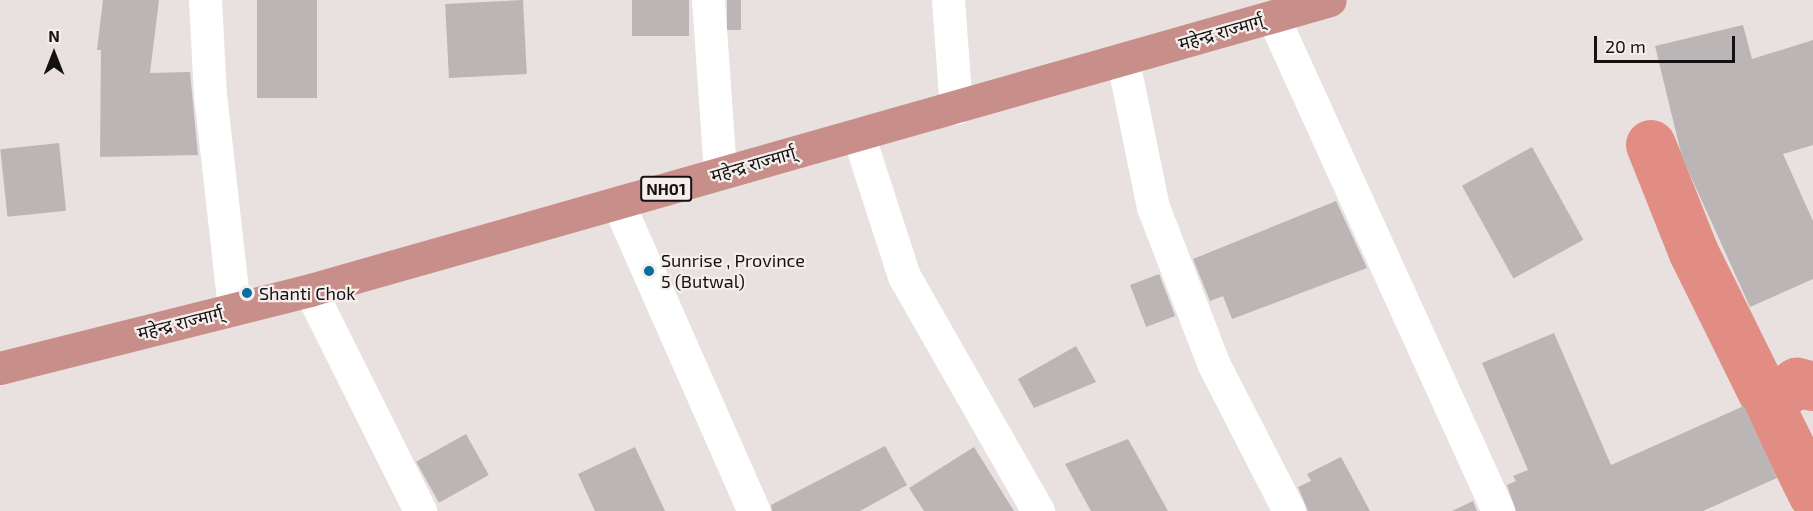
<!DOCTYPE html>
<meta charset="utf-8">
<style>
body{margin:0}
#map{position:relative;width:1813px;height:511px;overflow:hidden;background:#e8e1e0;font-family:"Exo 2","Noto Sans Devanagari",sans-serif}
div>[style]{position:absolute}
.canal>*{height:50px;margin:-25px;padding:0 25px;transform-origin:25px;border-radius:25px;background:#e18d84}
.building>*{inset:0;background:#bcb5b5;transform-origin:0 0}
.minor>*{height:33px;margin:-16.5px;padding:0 16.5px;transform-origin:16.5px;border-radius:16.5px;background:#fff}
.trunk>*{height:33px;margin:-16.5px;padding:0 16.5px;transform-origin:16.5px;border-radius:16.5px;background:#c88f8a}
.dots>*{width:16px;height:16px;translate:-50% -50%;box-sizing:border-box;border:3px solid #f5eeed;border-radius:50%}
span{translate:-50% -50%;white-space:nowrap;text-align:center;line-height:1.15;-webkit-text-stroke:4.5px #f5eeed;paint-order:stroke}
.shield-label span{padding:2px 4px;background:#f5eeed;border:2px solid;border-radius:4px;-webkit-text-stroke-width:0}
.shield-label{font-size:16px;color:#131111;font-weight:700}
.street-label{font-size:18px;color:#131111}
.poi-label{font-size:18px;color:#131111}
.left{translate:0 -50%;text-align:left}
.north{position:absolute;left:24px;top:24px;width:60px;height:60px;-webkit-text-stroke:4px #f5eeed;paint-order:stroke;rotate:0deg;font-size:16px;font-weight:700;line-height:24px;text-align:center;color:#131111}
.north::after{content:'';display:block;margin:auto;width:21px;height:27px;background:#131111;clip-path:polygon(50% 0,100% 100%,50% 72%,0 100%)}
.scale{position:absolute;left:1594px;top:36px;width:141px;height:27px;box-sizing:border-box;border:3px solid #131111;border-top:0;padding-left:8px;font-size:18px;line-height:21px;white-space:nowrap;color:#131111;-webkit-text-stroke:4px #f5eeed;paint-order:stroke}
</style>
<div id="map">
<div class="canal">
<div style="left:1651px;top:145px;width:116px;rotate:68.3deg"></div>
<div style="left:1694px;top:253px;width:269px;rotate:63.7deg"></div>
<div style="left:1770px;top:403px;width:34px;rotate:-37deg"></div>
<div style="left:1797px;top:383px;width:16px;rotate:11deg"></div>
</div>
<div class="building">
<div style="clip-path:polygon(103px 0,159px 0,150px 73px,190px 72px,198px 155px,100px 157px,101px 50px,97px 50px)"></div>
<div style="left:257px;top:0;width:60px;height:98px"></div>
<div style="left:523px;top:0;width:74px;height:78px;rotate:87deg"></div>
<div style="left:632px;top:0;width:57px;height:36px"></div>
<div style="left:727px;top:0;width:14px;height:30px"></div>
<div style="clip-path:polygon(1743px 25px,1752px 59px,1813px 40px,1813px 145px,1783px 154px,1813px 221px,1813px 279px,1750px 307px,1682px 157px,1655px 46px)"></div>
<div style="left:59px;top:143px;width:68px;height:59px;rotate:84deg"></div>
<div style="left:1532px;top:147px;width:106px;height:80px;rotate:61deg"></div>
<div style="clip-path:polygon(1336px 201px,1367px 268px,1232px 319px,1223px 296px,1210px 301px,1193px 259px)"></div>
<div style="left:1159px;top:274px;width:45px;height:31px;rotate:69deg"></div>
<div style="clip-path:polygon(1554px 333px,1611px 465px,1744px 406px,1777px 478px,1703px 511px,1516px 511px,1507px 485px,1516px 481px,1513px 476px,1528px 470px,1482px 363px)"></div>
<div style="clip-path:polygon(1076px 346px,1096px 382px,1034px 408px,1018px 379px)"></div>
<div style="left:466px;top:434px;width:47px;height:57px;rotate:61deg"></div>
<div style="clip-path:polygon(1128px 439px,1168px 511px,1091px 511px,1065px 464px)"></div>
<div style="clip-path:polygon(885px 446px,907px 485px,860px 511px,772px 511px,771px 505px)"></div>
<div style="clip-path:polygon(635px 447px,665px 511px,595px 511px,578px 474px)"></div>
<div style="clip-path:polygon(974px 447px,1014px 511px,924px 511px,909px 488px)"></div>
<div style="clip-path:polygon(1341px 457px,1370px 511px,1308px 511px,1298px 487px,1311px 481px,1307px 474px)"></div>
<div style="clip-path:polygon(1473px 501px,1477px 511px,1452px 511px)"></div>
</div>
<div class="minor">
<div style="left:205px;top:0;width:94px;rotate:87deg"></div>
<div style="left:210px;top:94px;width:216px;rotate:83.6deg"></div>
<div style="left:708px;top:0;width:173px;rotate:86deg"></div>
<div style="left:948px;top:0;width:108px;rotate:85.8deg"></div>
<div style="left:1273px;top:17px;width:543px;rotate:65.51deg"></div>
<div style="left:1123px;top:61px;width:149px;rotate:78.4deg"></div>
<div style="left:1153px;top:207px;width:169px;rotate:68.9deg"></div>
<div style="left:1214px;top:365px;width:164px;rotate:62.8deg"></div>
<div style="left:858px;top:134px;width:149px;rotate:72.1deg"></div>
<div style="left:904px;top:276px;width:271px;rotate:60.3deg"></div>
<div style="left:618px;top:203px;width:337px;rotate:66.2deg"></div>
<div style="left:310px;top:290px;width:247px;rotate:63.5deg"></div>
</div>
<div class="trunk">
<div style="left:0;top:368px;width:320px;rotate:-14.1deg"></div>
<div style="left:310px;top:290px;width:1060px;rotate:-15.87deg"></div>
</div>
<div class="dots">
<div style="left:649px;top:271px;background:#086f9c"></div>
<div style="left:247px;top:293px;background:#086f9c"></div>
</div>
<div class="shield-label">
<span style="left:666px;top:189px">NH01</span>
</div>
<div class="street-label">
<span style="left:1221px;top:32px;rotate:-16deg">महेन्द्र राज्मार्ग्</span>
<span style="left:753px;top:164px;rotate:-16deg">महेन्द्र राज्मार्ग्</span>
<span style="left:180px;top:323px;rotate:-14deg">महेन्द्र राज्मार्ग्</span>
</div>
<div class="poi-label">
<span class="left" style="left:661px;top:271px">Sunrise , Province<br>5 (Butwal)</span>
<span class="left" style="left:259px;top:293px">Shanti Chok</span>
</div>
<div class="north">N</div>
<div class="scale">20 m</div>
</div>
